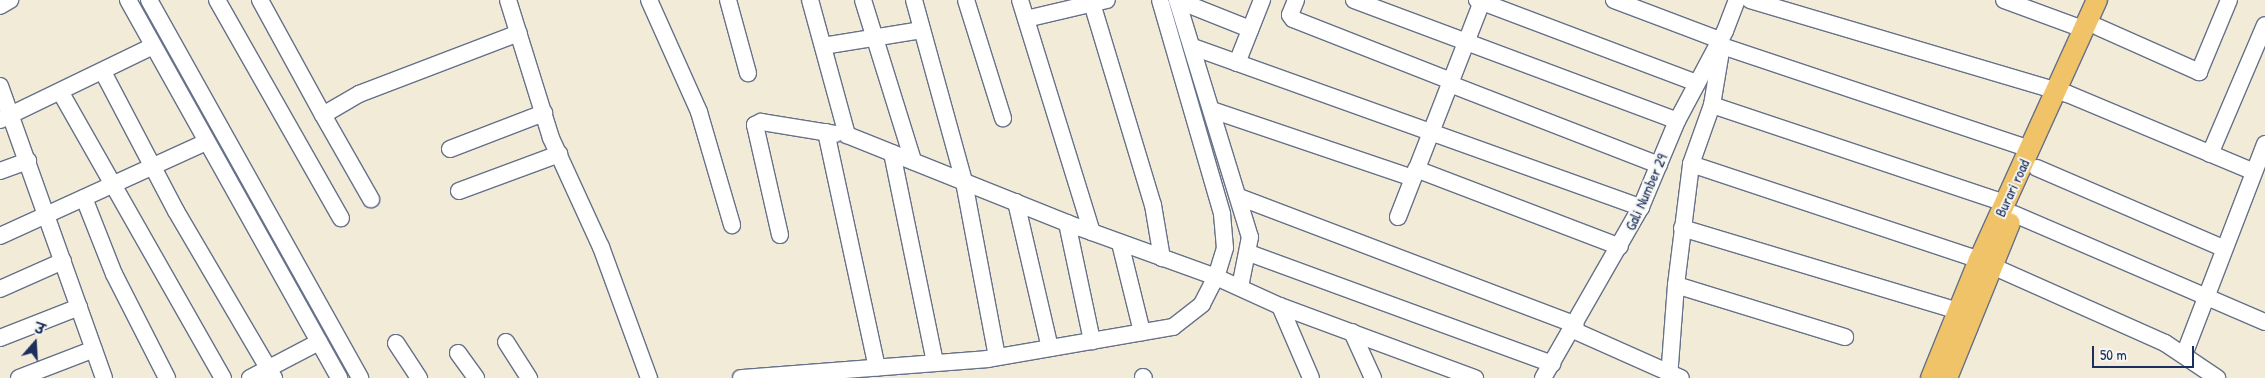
<!DOCTYPE html>
<meta charset="utf-8">
<style>
body{margin:0}
#map{position:relative;width:2265px;height:378px;overflow:hidden;background:#f1ebd8;font-family:"Patrick Hand","Playpen Sans Deva",sans-serif}
div>[style]{position:absolute}
.roads{filter:drop-shadow(1px 0 #667189) drop-shadow(-1px 0 #667189) drop-shadow(0 1px #667189) drop-shadow(0 -1px #667189)}
.minor>*{height:16px;margin:-8px;padding:0 8px;transform-origin:8px;border-radius:8px;background:#fff}
.major>*{height:20px;margin:-10px;padding:0 10px;transform-origin:10px;border-radius:10px;background:#f0c369}
span{translate:-50% -50%;white-space:nowrap;text-align:center;line-height:1.15;-webkit-text-stroke:4px #f6f6f2;paint-order:stroke}
.street-label{font-size:15px;color:#1b2f5e}
.north{position:absolute;left:10px;top:318px;width:50px;height:50px;-webkit-text-stroke:4px #f6f6f2;paint-order:stroke;rotate:19deg;font-size:14px;font-weight:700;line-height:20px;text-align:center;color:#1b2f5e}
.north::after{content:'';display:block;margin:auto;width:18px;height:22px;background:#1b2f5e;clip-path:polygon(50% 0,100% 100%,50% 72%,0 100%)}
.scale{position:absolute;left:2092px;top:346px;width:102px;height:22px;box-sizing:border-box;border:2px solid #1b2f5e;border-top:0;padding-left:6px;font-size:15px;line-height:18px;white-space:nowrap;color:#1b2f5e;-webkit-text-stroke:4px #f6f6f2;paint-order:stroke}
</style>
<div id="map">
<div class="roads">
<div class="minor">
<div style="left:128px;top:0;width:433px;rotate:60.8deg"></div>
<div style="left:149px;top:0;width:433px;rotate:60.8deg"></div>
<div style="left:217px;top:0;width:251px;rotate:60.4deg"></div>
<div style="left:260px;top:0;width:131px;rotate:61.3deg"></div>
<div style="left:323px;top:115px;width:42px;rotate:-30.3deg"></div>
<div style="left:359px;top:94px;width:171px;rotate:-20.9deg"></div>
<div style="left:508px;top:0;width:145px;rotate:72.7deg"></div>
<div style="left:551px;top:138px;width:120px;rotate:65.4deg"></div>
<div style="left:601px;top:247px;width:140px;rotate:69.9deg"></div>
<div style="left:649px;top:0;width:123px;rotate:65.9deg"></div>
<div style="left:699px;top:112px;width:118px;rotate:73.7deg"></div>
<div style="left:728px;top:0;width:76px;rotate:74.7deg"></div>
<div style="left:863px;top:0;width:169px;rotate:72.7deg"></div>
<div style="left:914px;top:0;width:189px;rotate:74.6deg"></div>
<div style="left:964px;top:182px;width:178px;rotate:79.3deg"></div>
<div style="left:966px;top:0;width:124px;rotate:72.6deg"></div>
<div style="left:1020px;top:0;width:243px;rotate:72.8deg"></div>
<div style="left:1091px;top:0;width:214px;rotate:73.2deg"></div>
<div style="left:1153px;top:205px;width:54px;rotate:80.4deg"></div>
<div style="left:1160px;top:0;width:223px;rotate:73.8deg"></div>
<div style="left:1222px;top:214px;width:34px;rotate:85deg"></div>
<div style="left:1225px;top:248px;width:30px;rotate:107deg"></div>
<div style="left:1216px;top:277px;width:70px;rotate:24.4deg"></div>
<div style="left:1280px;top:306px;width:78px;rotate:66.7deg"></div>
<div style="left:1177px;top:0;width:248px;rotate:72.9deg"></div>
<div style="left:1250px;top:237px;width:51px;rotate:101.3deg"></div>
<div style="left:1177px;top:0;width:79px;rotate:21.7deg"></div>
<div style="left:1296px;top:0;width:16px;rotate:112deg"></div>
<div style="left:1290px;top:15px;width:5px;rotate:53deg"></div>
<div style="left:1293px;top:19px;width:170px;rotate:21.4deg"></div>
<div style="left:1354px;top:0;width:345px;rotate:20.5deg"></div>
<div style="left:1477px;top:0;width:235px;rotate:20.7deg"></div>
<div style="left:1614px;top:0;width:113px;rotate:20.7deg"></div>
<div style="left:1750px;top:0;width:332px;rotate:16.5deg"></div>
<div style="left:2068px;top:94px;width:199px;rotate:22.7deg"></div>
<div style="left:2004px;top:0;width:84px;rotate:20.2deg"></div>
<div style="left:0;top:6px;width:12px;rotate:-31deg"></div>
<div style="left:1026px;top:19px;width:83px;rotate:-13.2deg"></div>
<div style="left:2098px;top:27px;width:111px;rotate:24deg"></div>
<div style="left:2199px;top:72px;width:78px;rotate:-67.4deg"></div>
<div style="left:823px;top:46px;width:100px;rotate:-9.2deg"></div>
<div style="left:1722px;top:46px;width:325px;rotate:18.5deg"></div>
<div style="left:1193px;top:47px;width:476px;rotate:19.7deg"></div>
<div style="left:1237px;top:63px;width:68px;rotate:-68.4deg"></div>
<div style="left:103px;top:72px;width:157px;rotate:62.3deg"></div>
<div style="left:176px;top:211px;width:194px;rotate:59.6deg"></div>
<div style="left:1450px;top:84px;width:224px;rotate:21.2deg"></div>
<div style="left:0;top:86px;width:310px;rotate:70.4deg"></div>
<div style="left:61px;top:93px;width:328px;rotate:60.4deg"></div>
<div style="left:1712px;top:105px;width:309px;rotate:18.5deg"></div>
<div style="left:1212px;top:110px;width:212px;rotate:18.7deg"></div>
<div style="left:323px;top:115px;width:97px;rotate:60.3deg"></div>
<div style="left:0;top:120px;width:170px;rotate:-25.8deg"></div>
<div style="left:826px;top:132px;width:241px;rotate:77.8deg"></div>
<div style="left:450px;top:149px;width:101px;rotate:-21deg"></div>
<div style="left:892px;top:153px;width:214px;rotate:78.4deg"></div>
<div style="left:2210px;top:154px;width:140px;rotate:-66.9deg"></div>
<div style="left:1691px;top:164px;width:304px;rotate:18.4deg"></div>
<div style="left:2037px;top:168px;width:202px;rotate:23.3deg"></div>
<div style="left:1416px;top:169px;width:218px;rotate:20.9deg"></div>
<div style="left:0;top:171px;width:30px;rotate:-20deg"></div>
<div style="left:459px;top:191px;width:107px;rotate:-20.3deg"></div>
<div style="left:1239px;top:197px;width:360px;rotate:20.8deg"></div>
<div style="left:84px;top:198px;width:82px;rotate:68.5deg"></div>
<div style="left:114px;top:274px;width:117px;rotate:63deg"></div>
<div style="left:1016px;top:202px;width:150px;rotate:76.9deg"></div>
<div style="left:2014px;top:214px;width:273px;rotate:23.3deg"></div>
<div style="left:1398px;top:217px;width:231px;rotate:-68.7deg"></div>
<div style="left:1067px;top:223px;width:121px;rotate:78deg"></div>
<div style="left:1682px;top:228px;width:289px;rotate:16.7deg"></div>
<div style="left:780px;top:235px;width:113px;rotate:-102.8deg"></div>
<div style="left:755px;top:125px;width:7px;rotate:-27deg"></div>
<div style="left:761px;top:122px;width:75px;rotate:9.2deg"></div>
<div style="left:0;top:236px;width:226px;rotate:-24.5deg"></div>
<div style="left:1120px;top:243px;width:92px;rotate:76.1deg"></div>
<div style="left:1249px;top:253px;width:323px;rotate:20.1deg"></div>
<div style="left:1992px;top:266px;width:189px;rotate:24deg"></div>
<div style="left:2165px;top:343px;width:63px;rotate:33.9deg"></div>
<div style="left:1676px;top:285px;width:177px;rotate:17.1deg"></div>
<div style="left:0;top:289px;width:69px;rotate:-24deg"></div>
<div style="left:1280px;top:306px;width:208px;rotate:20.3deg"></div>
<div style="left:1573px;top:330px;width:118px;rotate:24deg"></div>
<div style="left:1352px;top:332px;width:51px;rotate:65.5deg"></div>
<div style="left:0;top:338px;width:85px;rotate:-21.4deg"></div>
<div style="left:506px;top:342px;width:43px;rotate:57.4deg"></div>
<div style="left:396px;top:343px;width:42px;rotate:56.7deg"></div>
<div style="left:458px;top:353px;width:31px;rotate:54deg"></div>
<div style="left:2184px;top:355px;width:226px;rotate:-69deg"></div>
<div style="left:1143px;top:377px;width:1px;rotate:45deg"></div>
<div style="left:19px;top:378px;width:80px;rotate:-21.1deg"></div>
<div style="left:250px;top:378px;width:78px;rotate:-27.6deg"></div>
<div style="left:741px;top:378px;width:247px;rotate:-4.4deg"></div>
<div style="left:987px;top:359px;width:189px;rotate:-9.8deg"></div>
<div style="left:1173px;top:327px;width:37px;rotate:-38deg"></div>
<div style="left:1202px;top:304px;width:30px;rotate:-63deg"></div>
<div style="left:1216px;top:277px;width:158px;rotate:-160.1deg"></div>
<div style="left:1067px;top:223px;width:237px;rotate:-158.2deg"></div>
<div style="left:847px;top:135px;width:140px;rotate:-105.3deg"></div>
<div style="left:1543px;top:378px;width:197px;rotate:-60.2deg"></div>
<div style="left:1641px;top:207px;width:93px;rotate:-67.3deg"></div>
<div style="left:1677px;top:121px;width:102px;rotate:-61.9deg"></div>
<div style="left:1725px;top:31px;width:33px;rotate:-69deg"></div>
<div style="left:1669px;top:378px;width:93px;rotate:-85.7deg"></div>
<div style="left:1676px;top:285px;width:122px;rotate:-82.9deg"></div>
<div style="left:1691px;top:164px;width:63px;rotate:-70.4deg"></div>
<div style="left:1712px;top:105px;width:61px;rotate:-80.5deg"></div>
</div>
<div class="major">
<div style="left:1931px;top:378px;width:127px;rotate:-67.9deg"></div>
<div style="left:1979px;top:260px;width:286px;rotate:-65.6deg"></div>
<div style="left:1947px;top:378px;width:167px;rotate:-67.9deg"></div>
</div>
</div>
<div class="street-label">
<span style="left:2012px;top:188px;rotate:-65deg">Burari road</span>
<span style="left:1646px;top:192px;rotate:-66deg">Gali Number 29</span>
</div>
<div class="north">उ</div>
<div class="scale">50 m</div>
</div>
